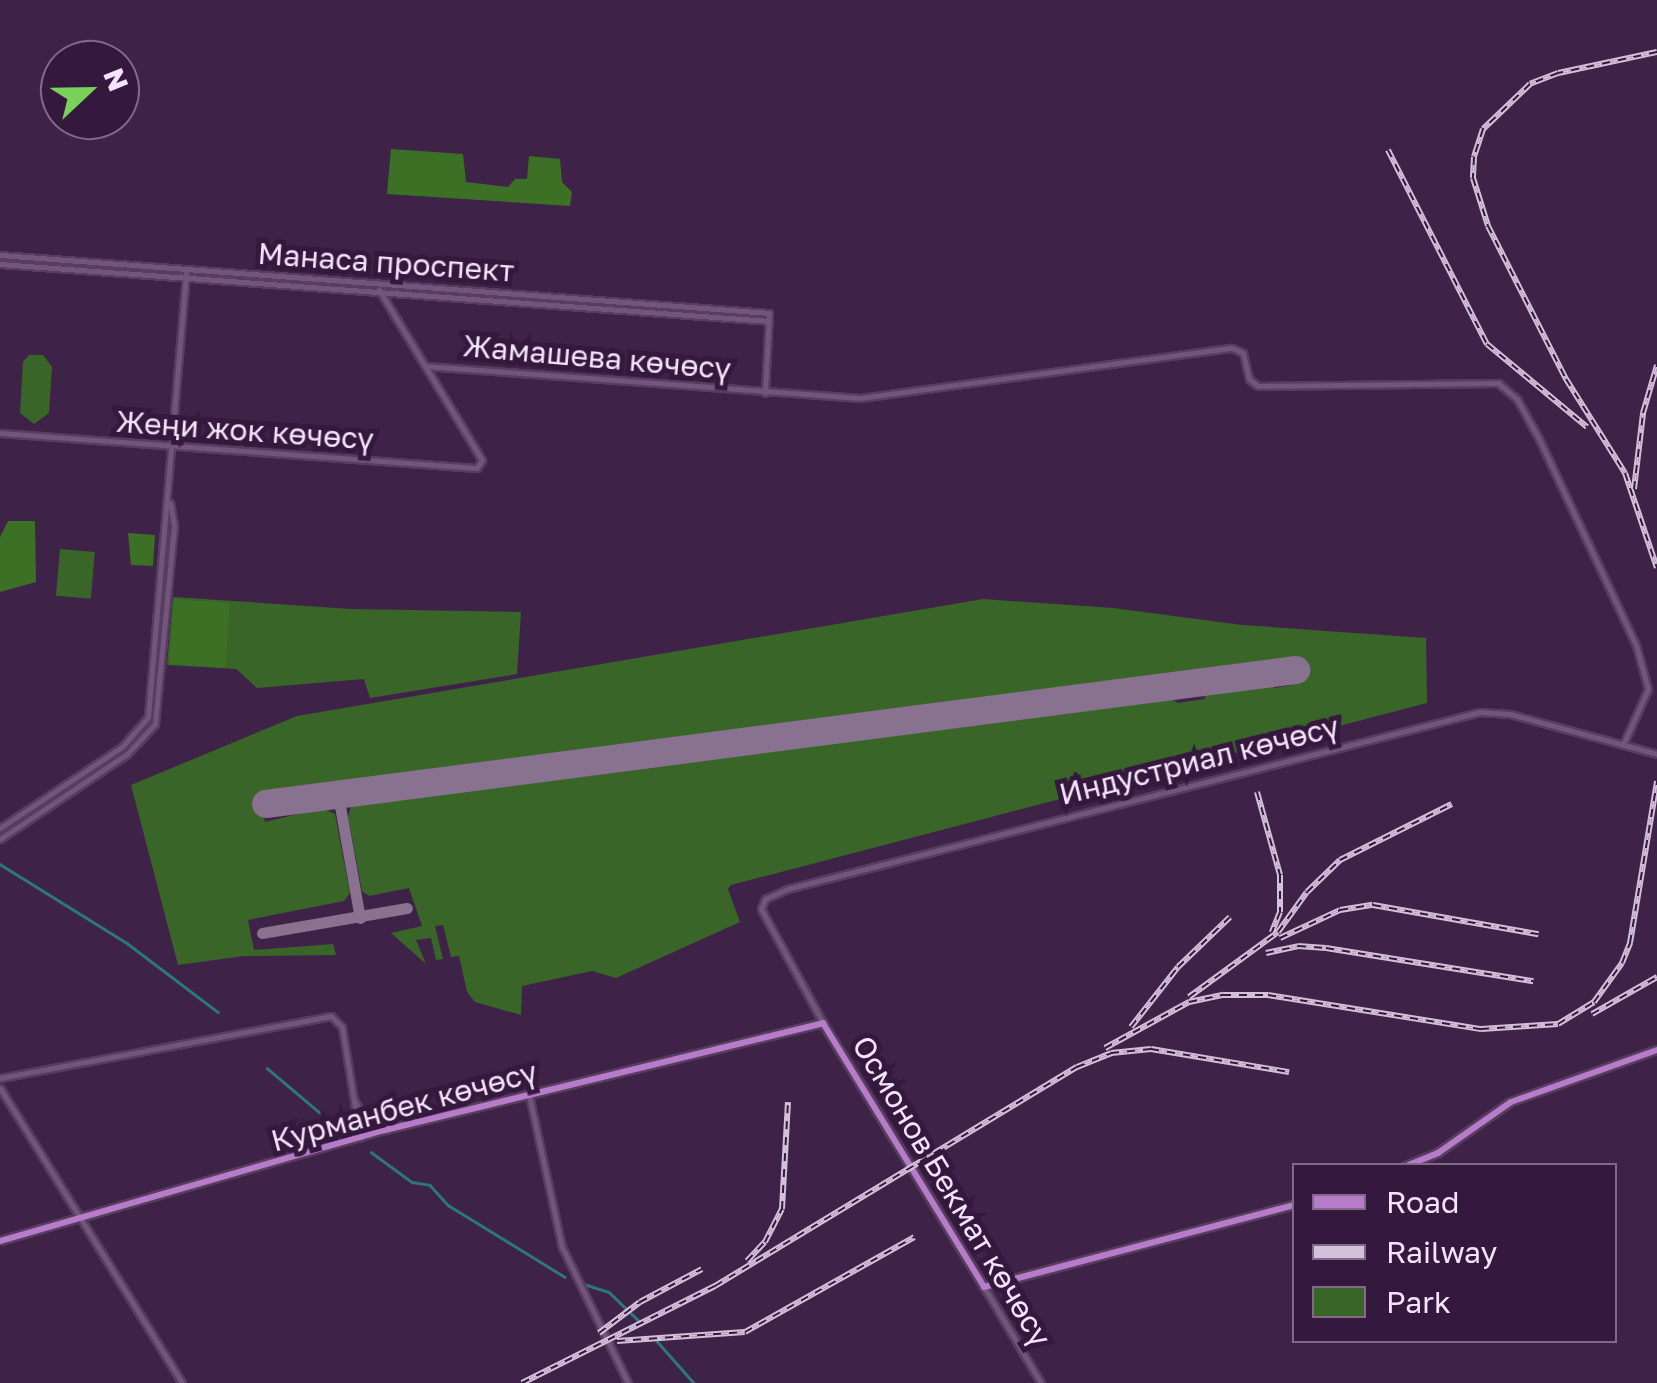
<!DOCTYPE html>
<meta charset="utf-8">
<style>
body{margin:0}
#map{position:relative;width:1657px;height:1383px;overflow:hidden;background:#3e2247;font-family:"Golos Text",sans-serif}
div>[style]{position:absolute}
.green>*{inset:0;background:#3a6529;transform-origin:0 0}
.forest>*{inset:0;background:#3c7125;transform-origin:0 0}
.stream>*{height:2.5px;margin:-1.25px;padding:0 1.25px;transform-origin:1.25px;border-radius:1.25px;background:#2b7779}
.taxiway>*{height:11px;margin:-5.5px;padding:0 5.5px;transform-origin:5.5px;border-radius:5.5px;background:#897190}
.runway>*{height:28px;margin:-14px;padding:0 14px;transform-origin:14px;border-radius:14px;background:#897190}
.roads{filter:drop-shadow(2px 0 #573d5e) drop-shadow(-2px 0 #573d5e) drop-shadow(0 2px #573d5e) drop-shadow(0 -2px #573d5e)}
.tertiary>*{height:5px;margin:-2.5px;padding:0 2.5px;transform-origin:2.5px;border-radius:2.5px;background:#73547d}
.secondary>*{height:5px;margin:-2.5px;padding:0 2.5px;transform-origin:2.5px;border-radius:2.5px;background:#73547d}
.primary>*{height:6px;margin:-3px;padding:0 3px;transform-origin:3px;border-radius:3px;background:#b67cc9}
.rail>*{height:6px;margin-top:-3px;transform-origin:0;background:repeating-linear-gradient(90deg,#34183d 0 8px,#d4c0da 0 16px);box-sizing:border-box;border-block:2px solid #d4c0da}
span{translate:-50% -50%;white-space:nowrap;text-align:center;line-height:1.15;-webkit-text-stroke:10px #34183d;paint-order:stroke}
.street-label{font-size:30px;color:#f5e3fb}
.legend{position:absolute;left:1292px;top:1163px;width:325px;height:180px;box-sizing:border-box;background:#34183d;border:2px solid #816989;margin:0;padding:12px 18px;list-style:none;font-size:30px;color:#f5e3fb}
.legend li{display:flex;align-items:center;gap:20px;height:50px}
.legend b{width:50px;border:2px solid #816989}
.north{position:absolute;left:40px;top:40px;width:100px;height:100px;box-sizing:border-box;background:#34183d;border:2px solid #816989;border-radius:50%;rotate:68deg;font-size:28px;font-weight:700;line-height:40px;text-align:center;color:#f5e3fb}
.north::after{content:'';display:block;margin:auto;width:35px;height:45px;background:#7ad157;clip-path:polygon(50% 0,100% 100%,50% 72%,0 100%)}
</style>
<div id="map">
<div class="green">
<div style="clip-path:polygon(29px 355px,43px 355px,52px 367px,49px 413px,34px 424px,20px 413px,23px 362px)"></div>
<div style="left:60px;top:549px;width:35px;height:47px;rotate:5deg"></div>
<div style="clip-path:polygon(173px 597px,351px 609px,521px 612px,517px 674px,370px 698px,364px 679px,257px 688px,236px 669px,167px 665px)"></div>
<div style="clip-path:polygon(983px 599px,1113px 608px,1242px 625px,1426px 638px,1427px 703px,731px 885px,728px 889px,740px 922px,616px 978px,592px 971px,522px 986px,521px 1015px,475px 1002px,467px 992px,459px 956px,451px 957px,443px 925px,435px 926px,443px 959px,436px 960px,431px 938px,416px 940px,426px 964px,391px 933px,422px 926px,409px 888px,369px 896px,362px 891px,348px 817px,351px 806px,1168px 697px,1178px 703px,1205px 699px,1204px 692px,1270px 684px,1275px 688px,1303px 683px,1299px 660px,259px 794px,265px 822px,322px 808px,335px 814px,350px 893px,344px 901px,248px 920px,254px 950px,333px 944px,336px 955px,244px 956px,178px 965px,131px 785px,297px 716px)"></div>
</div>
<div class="forest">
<div style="clip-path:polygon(391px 149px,463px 154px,466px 182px,508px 187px,515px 179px,527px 179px,529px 156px,560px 159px,562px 182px,572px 192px,570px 206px,387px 194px)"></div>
<div style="clip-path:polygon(8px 521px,35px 521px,36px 582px,0 592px,0 537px)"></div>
<div style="clip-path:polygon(128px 533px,155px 535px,153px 566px,131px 565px)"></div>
<div style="left:174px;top:599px;width:56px;height:65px;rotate:4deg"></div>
</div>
<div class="stream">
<div style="left:0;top:864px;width:150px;rotate:31.9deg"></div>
<div style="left:127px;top:943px;width:114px;rotate:37.2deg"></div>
<div style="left:267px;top:1068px;width:68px;rotate:40.2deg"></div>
<div style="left:371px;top:1152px;width:51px;rotate:36.2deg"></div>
<div style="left:412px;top:1182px;width:18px;rotate:9deg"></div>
<div style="left:430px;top:1185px;width:27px;rotate:48deg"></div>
<div style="left:448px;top:1205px;width:137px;rotate:31.6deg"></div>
<div style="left:584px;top:1284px;width:26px;rotate:18deg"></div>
<div style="left:609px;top:1292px;width:42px;rotate:44deg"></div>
<div style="left:657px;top:1341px;width:56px;rotate:48.6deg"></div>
</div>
<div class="taxiway">
<div style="left:338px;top:795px;width:125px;rotate:79.9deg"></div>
<div style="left:262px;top:933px;width:147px;rotate:-9.8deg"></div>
</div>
<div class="runway">
<div style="left:266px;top:804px;width:1039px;rotate:-7.41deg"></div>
</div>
<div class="roads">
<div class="tertiary">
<div style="left:0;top:1078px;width:337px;rotate:-10.6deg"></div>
<div style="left:331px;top:1016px;width:16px;rotate:45deg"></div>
<div style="left:342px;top:1027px;width:112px;rotate:80.8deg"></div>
<div style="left:529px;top:1095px;width:156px;rotate:77.8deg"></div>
<div style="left:562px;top:1247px;width:151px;rotate:64.1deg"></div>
<div style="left:354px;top:1100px;width:18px;rotate:61deg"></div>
<div style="left:363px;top:1116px;width:25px;rotate:34deg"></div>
</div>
<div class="secondary">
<div style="left:0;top:255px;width:771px;rotate:4.31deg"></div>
<div style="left:769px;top:313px;width:80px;rotate:92.9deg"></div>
<div style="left:0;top:264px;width:770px;rotate:4.24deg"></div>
<div style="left:425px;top:366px;width:436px;rotate:4.2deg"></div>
<div style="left:860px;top:398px;width:375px;rotate:-7.7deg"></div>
<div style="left:1232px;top:348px;width:12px;rotate:24deg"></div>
<div style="left:1243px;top:353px;width:27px;rotate:77deg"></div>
<div style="left:1249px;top:379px;width:11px;rotate:38deg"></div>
<div style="left:1258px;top:386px;width:240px;rotate:-0.7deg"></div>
<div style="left:1498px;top:383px;width:25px;rotate:40deg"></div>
<div style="left:1517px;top:399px;width:46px;rotate:61.2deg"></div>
<div style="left:1539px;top:439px;width:228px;rotate:64.8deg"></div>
<div style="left:1636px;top:645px;width:46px;rotate:74.7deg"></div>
<div style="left:1648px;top:689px;width:61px;rotate:114.1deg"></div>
<div style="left:0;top:433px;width:478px;rotate:4.2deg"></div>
<div style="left:477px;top:468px;width:9px;rotate:-58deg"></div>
<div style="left:482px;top:460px;width:199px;rotate:-121.2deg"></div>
<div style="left:0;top:828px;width:146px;rotate:-33.6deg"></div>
<div style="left:122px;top:747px;width:40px;rotate:-49deg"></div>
<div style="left:148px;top:717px;width:449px;rotate:-85.1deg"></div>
<div style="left:0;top:839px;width:153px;rotate:-33.8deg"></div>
<div style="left:127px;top:754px;width:41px;rotate:-47deg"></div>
<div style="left:155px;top:724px;width:200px;rotate:-84.5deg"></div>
<div style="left:174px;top:525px;width:22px;rotate:-100deg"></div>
<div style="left:823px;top:1023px;width:130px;rotate:-118.5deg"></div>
<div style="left:761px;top:909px;width:11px;rotate:-68deg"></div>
<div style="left:765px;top:899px;width:24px;rotate:-24deg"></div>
<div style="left:787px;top:889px;width:715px;rotate:-14.33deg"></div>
<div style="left:1480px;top:712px;width:30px;rotate:4deg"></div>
<div style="left:1510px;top:714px;width:152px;rotate:15.2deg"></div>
<div style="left:0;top:1088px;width:347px;rotate:58.3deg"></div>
<div style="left:984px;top:1287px;width:112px;rotate:59.3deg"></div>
</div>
<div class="primary">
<div style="left:1406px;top:1166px;width:35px;rotate:-22deg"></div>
<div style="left:1438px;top:1153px;width:89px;rotate:-34.9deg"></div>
<div style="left:1511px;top:1102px;width:155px;rotate:-19.6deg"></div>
<div style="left:0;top:1241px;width:401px;rotate:-16.1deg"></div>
<div style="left:385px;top:1130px;width:451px;rotate:-13.7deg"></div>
<div style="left:823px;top:1023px;width:309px;rotate:58.6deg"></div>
<div style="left:984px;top:1287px;width:321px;rotate:-14.8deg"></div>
</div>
</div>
<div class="rail">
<div style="left:1657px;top:52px;width:101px;rotate:168deg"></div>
<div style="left:1558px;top:73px;width:30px;rotate:159deg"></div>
<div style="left:1530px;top:84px;width:65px;rotate:136.2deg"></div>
<div style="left:1483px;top:129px;width:29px;rotate:108deg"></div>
<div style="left:1474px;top:157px;width:21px;rotate:93deg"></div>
<div style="left:1473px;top:178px;width:50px;rotate:72.6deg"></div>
<div style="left:1488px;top:226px;width:172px;rotate:63deg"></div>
<div style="left:1566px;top:379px;width:111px;rotate:57.9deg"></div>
<div style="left:1625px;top:473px;width:100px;rotate:71.4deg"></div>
<div style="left:1388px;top:150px;width:218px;rotate:63deg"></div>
<div style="left:1487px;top:344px;width:130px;rotate:39.7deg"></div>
<div style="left:1634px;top:489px;width:77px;rotate:-83.2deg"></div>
<div style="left:1643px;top:413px;width:50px;rotate:-73.7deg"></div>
<div style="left:1257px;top:792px;width:86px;rotate:74.5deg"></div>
<div style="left:1280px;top:875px;width:37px;rotate:90deg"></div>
<div style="left:1280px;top:912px;width:22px;rotate:112deg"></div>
<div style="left:1280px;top:938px;width:66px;rotate:-25deg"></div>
<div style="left:1340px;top:910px;width:33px;rotate:-9deg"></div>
<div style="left:1373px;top:905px;width:168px;rotate:10deg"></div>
<div style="left:1266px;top:953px;width:33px;rotate:-12deg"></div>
<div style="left:1298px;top:946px;width:28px;rotate:4deg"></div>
<div style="left:1326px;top:948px;width:210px;rotate:9.1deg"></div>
<div style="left:1189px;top:997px;width:110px;rotate:-36.1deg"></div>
<div style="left:1278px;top:932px;width:49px;rotate:-54.1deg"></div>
<div style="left:1307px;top:892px;width:46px;rotate:-44.1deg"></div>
<div style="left:1340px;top:860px;width:125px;rotate:-26.6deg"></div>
<div style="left:1592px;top:1014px;width:75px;rotate:-29.6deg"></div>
<div style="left:1131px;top:1027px;width:76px;rotate:-51.9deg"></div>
<div style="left:1178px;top:967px;width:72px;rotate:-43.9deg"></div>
<div style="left:1105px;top:1048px;width:96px;rotate:-28.7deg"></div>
<div style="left:1189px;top:1002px;width:35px;rotate:-12deg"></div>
<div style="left:1223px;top:995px;width:45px"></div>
<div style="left:1268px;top:995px;width:216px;rotate:9.1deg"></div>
<div style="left:1481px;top:1029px;width:77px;rotate:-3.7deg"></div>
<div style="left:1558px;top:1024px;width:42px;rotate:-31.4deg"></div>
<div style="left:1594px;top:1002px;width:48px;rotate:-54.3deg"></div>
<div style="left:1622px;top:963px;width:22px;rotate:-68deg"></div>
<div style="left:1630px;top:943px;width:164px;rotate:-80.5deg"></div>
<div style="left:747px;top:1261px;width:26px;rotate:-47deg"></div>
<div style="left:765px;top:1242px;width:37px;rotate:-63deg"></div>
<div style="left:782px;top:1209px;width:107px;rotate:-86.8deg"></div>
<div style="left:599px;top:1333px;width:51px;rotate:-37.1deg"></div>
<div style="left:640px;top:1302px;width:70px;rotate:-28deg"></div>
<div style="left:617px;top:1341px;width:128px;rotate:-4deg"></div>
<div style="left:745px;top:1332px;width:194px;rotate:-29.3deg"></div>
<div style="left:522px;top:1383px;width:216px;rotate:-26.7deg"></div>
<div style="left:715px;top:1286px;width:423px;rotate:-31.2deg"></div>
<div style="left:1077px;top:1067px;width:37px;rotate:-22deg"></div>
<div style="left:1111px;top:1053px;width:40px;rotate:-5.7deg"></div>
<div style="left:1151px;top:1049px;width:140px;rotate:9.5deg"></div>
</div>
<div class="street-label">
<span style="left:386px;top:262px;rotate:4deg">Манаса проспект</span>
<span style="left:597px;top:357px;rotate:5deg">Жамашева көчөсү</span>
<span style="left:245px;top:430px;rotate:4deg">Жеңи жок көчөсү</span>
<span style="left:1199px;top:760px;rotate:-14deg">Индустриал көчөсү</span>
<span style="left:404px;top:1106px;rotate:-15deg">Курманбек көчөсү</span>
<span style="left:952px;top:1191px;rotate:59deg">Осмонов Бекмат көчөсү</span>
</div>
<ul class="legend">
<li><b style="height:12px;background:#b67cc9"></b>Road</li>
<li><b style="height:12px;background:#d4c0da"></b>Railway</li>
<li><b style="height:28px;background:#3a6529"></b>Park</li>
</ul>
<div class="north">N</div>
</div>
